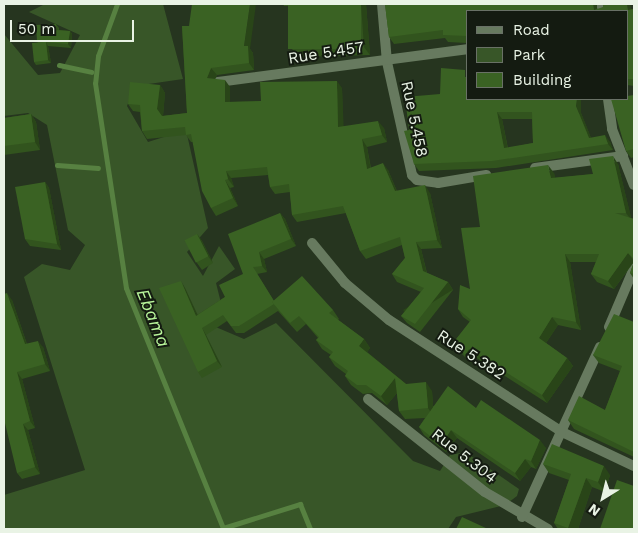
<!DOCTYPE html>
<style>
body{margin:0}
#map{position:relative;width:638px;height:533px;overflow:hidden;background:#26351f;font-family:"Work Sans",sans-serif}
div>[style]{position:absolute}
.green>*{inset:0;background:#385628}
.stream>*{height:5px;margin:-2.5px;padding:0 2.5px;transform-origin:2.5px;border-radius:2.5px;background:#578141}
.street>*{height:10px;margin:-5px;padding:0 5px;transform-origin:5px;border-radius:5px;background:#677a5f}
.wall>*{inset:0;background:#32541e}
.shaded-wall>*{inset:0;background:#294518;transform-origin:0 0}
.building>*{inset:0;background:#3a6223;transform-origin:0 0}
span{translate:-50% -50%;white-space:nowrap;text-align:center;line-height:1.15;-webkit-text-stroke:4px #141b11;paint-order:stroke}
.street-label{font-size:16px;color:#e9f3e5}
.water-label{font-size:18px;color:#b9f69b;font-style:italic}
.frame{position:absolute;inset:0;border:5px solid #e9f3e5;pointer-events:none}
.legend{position:absolute;left:466px;top:10px;width:162px;height:90px;box-sizing:border-box;background:#141b11;border:1px solid #697166;margin:0;padding:6px 9px;list-style:none;font-size:15px;color:#e9f3e5}
.legend li{display:flex;align-items:center;gap:10px;height:25px}
.legend b{width:25px;border:1px solid #697166}
.north{position:absolute;left:578px;top:473px;width:50px;height:50px;-webkit-text-stroke:4px #141b11;paint-order:stroke;rotate:216deg;font-size:14px;font-weight:700;line-height:20px;text-align:center;color:#e9f3e5}
.north::after{content:'';display:block;margin:auto;width:18px;height:22px;background:#e9f3e5;clip-path:polygon(50% 0,100% 100%,50% 72%,0 100%)}
.scale{position:absolute;left:10px;top:20px;width:124px;height:22px;box-sizing:border-box;border:2px solid #e9f3e5;border-top:0;padding-left:6px;font-size:15px;line-height:18px;white-space:nowrap;color:#e9f3e5;-webkit-text-stroke:4px #141b11;paint-order:stroke}
</style>
<div id="map">
<div class="green">
<div style="clip-path:polygon(45px 4px,163px 4px,183px 79px,135px 86px,127px 106px,148px 142px,186px 130px,208px 228px,187px 252px,203px 276px,219px 246px,235px 269px,216px 283px,221px 303px,211px 325px,244px 339px,276px 323px,413px 461px,440px 471px,450px 455px,465px 452px,519px 489px,517px 496px,505px 505px,456px 517px,448px 529px,4px 529px,4px 495px,85px 470px,24px 277px,42px 264px,70px 270px,85px 245px,68px 230px,47px 125px,28px 113px,4px 116px,4px 34px,38px 75px,60px 73px,80px 35px,29px 12px)"></div>
</div>
<div class="stream">
<div style="left:117px;top:4px;width:55px;rotate:110.1deg"></div>
<div style="left:98px;top:56px;width:27px;rotate:96deg"></div>
<div style="left:95px;top:83px;width:207px;rotate:81.4deg"></div>
<div style="left:126px;top:288px;width:259px;rotate:68deg"></div>
<div style="left:223px;top:528px;width:81px;rotate:-17.3deg"></div>
<div style="left:300px;top:504px;width:27px;rotate:68deg"></div>
<div style="left:59px;top:65px;width:33px;rotate:12deg"></div>
<div style="left:57px;top:165px;width:41px;rotate:4.2deg"></div>
</div>
<div class="street">
<div style="left:382px;top:4px;width:58px;rotate:85.1deg"></div>
<div style="left:387px;top:62px;width:116px;rotate:77.5deg"></div>
<div style="left:412px;top:175px;width:7px;rotate:45deg"></div>
<div style="left:417px;top:180px;width:21px;rotate:8deg"></div>
<div style="left:438px;top:183px;width:49px;rotate:-9.5deg"></div>
<div style="left:602px;top:11px;width:7px;rotate:-90deg"></div>
<div style="left:218px;top:82px;width:251px;rotate:-7.5deg"></div>
<div style="left:608px;top:99px;width:30px;rotate:82deg"></div>
<div style="left:612px;top:129px;width:60px;rotate:68.6deg"></div>
<div style="left:535px;top:168px;width:89px;rotate:-7.8deg"></div>
<div style="left:312px;top:243px;width:52px;rotate:50.5deg"></div>
<div style="left:345px;top:283px;width:57px;rotate:40.1deg"></div>
<div style="left:389px;top:320px;width:206px;rotate:32.9deg"></div>
<div style="left:562px;top:432px;width:80px;rotate:25.3deg"></div>
<div style="left:609px;top:327px;width:64px;rotate:-67deg"></div>
<div style="left:368px;top:399px;width:149px;rotate:38.5deg"></div>
<div style="left:485px;top:492px;width:73px;rotate:30.4deg"></div>
<div style="left:522px;top:517px;width:187px;rotate:-65.4deg"></div>
</div>
<div class="wall">
<div style="clip-path:polygon(283px 4px,366px 4px,370px 55px,298px 57px,292px 49px,288px 6px,284px 6px)"></div>
<div style="clip-path:polygon(385px 4px,596px 4px,597px 9px,634px 9px,634px 86px,627px 85px,627px 11px,467px 11px,467px 43px,448px 42px,445px 38px,394px 44px,389px 37px)"></div>
<div style="clip-path:polygon(56px 24px,59px 28px,59px 30px,70px 31px,72px 34px,71px 48px,48px 46px,51px 63px,36px 65px,34px 62px,38px 43px,37px 41px)"></div>
<div style="clip-path:polygon(182px 26px,250px 49px,253px 53px,254px 70px,217px 75px,215px 79px,230px 87px,230px 102px,261px 101px,342px 88px,343px 126px,384px 128px,387px 142px,367px 147px,371px 168px,388px 170px,397px 191px,430px 193px,442px 248px,421px 249px,427px 273px,448px 282px,453px 290px,420px 332px,407px 323px,401px 316px,421px 292px,397px 282px,392px 274px,405px 258px,402px 245px,366px 259px,360px 251px,346px 213px,297px 222px,292px 215px,290px 192px,275px 194px,270px 187px,268px 175px,231px 178px,234px 187px,230px 188px,238px 206px,216px 216px,211px 208px,193px 142px,191px 142px,186px 135px,147px 139px,142px 131px,140px 112px,133px 111px,128px 104px,160px 85px,165px 93px,163px 116px,187px 113px)"></div>
<div style="clip-path:polygon(evenodd,440px 94px,467px 99px,581px 113px,591px 138px,610px 142px,613px 150px,496px 168px,419px 171px,414px 164px,409px 130px,440px 94px,502px 119px,532px 119px,533px 143px,508px 148px,502px 119px)"></div>
<div style="clip-path:polygon(634px 95px,634px 157px,631px 158px,626px 151px)"></div>
<div style="clip-path:polygon(31px 114px,36px 122px,40px 150px,4px 155px,4px 118px)"></div>
<div style="clip-path:polygon(618px 164px,631px 218px,634px 219px,634px 262px,614px 289px,597px 282px,591px 274px,596px 262px,570px 262px,581px 330px,558px 325px,546px 343px,567px 358px,573px 366px,547px 403px,475px 357px,471px 363px,459px 351px,453px 343px,470px 322px,463px 317px,458px 309px,470px 289px,480px 227px,554px 173px,555px 178px,593px 174px)"></div>
<div style="clip-path:polygon(45px 182px,49px 188px,61px 250px,30px 246px,25px 239px)"></div>
<div style="clip-path:polygon(280px 213px,285px 219px,296px 246px,264px 259px,267px 272px,257px 274px,274px 301px,333px 310px,339px 319px,338px 320px,364px 339px,370px 348px,367px 352px,406px 384px,432px 391px,433px 406px,476px 408px,546px 448px,536px 469px,531px 467px,520px 481px,457px 438px,446px 452px,424px 435px,419px 427px,425px 418px,405px 419px,399px 411px,397px 393px,387px 405px,372px 393px,363px 394px,351px 385px,345px 376px,346px 374px,335px 366px,329px 357px,331px 355px,322px 349px,316px 340px,318px 338px,306px 324px,297px 332px,278px 311px,244px 333px,236px 333px,227px 321px,206px 335px,222px 367px,202px 378px,198px 372px,185px 288px,197px 315px,225px 297px,243px 274px)"></div>
<div style="clip-path:polygon(197px 234px,202px 241px,213px 263px,202px 270px,197px 263px)"></div>
<div style="clip-path:polygon(634px 262px,634px 279px,630px 273px)"></div>
<div style="clip-path:polygon(12px 300px,27px 344px,43px 347px,50px 371px,22px 379px,35px 428px,28px 430px,40px 474px,22px 479px,17px 473px)"></div>
<div style="clip-path:polygon(634px 322px,634px 457px,574px 429px,568px 420px,605px 410px,620px 371px,599px 363px,593px 355px)"></div>
<div style="clip-path:polygon(543px 464px,610px 475px,605px 492px,592px 487px,578px 529px,558px 529px,554px 523px,569px 480px,549px 473px)"></div>
</div>
<div class="shaded-wall">
<div style="clip-path:polygon(250px 4px,256px 4px,250px 49px,253px 53px,254px 70px,249px 63px,244px 46px)"></div>
<div style="clip-path:polygon(361px 4px,366px 4px,370px 55px,364px 47px)"></div>
<div style="clip-path:polygon(593px 4px,596px 4px,598px 11px,594px 10px)"></div>
<div style="clip-path:polygon(627px 4px,630px 4px,633px 16px,628px 10px)"></div>
<div style="clip-path:polygon(70px 31px,72px 34px,71px 48px,68px 44px)"></div>
<div style="clip-path:polygon(46px 42px,48px 46px,51px 63px,48px 60px)"></div>
<div style="clip-path:polygon(211px 68px,217px 75px,212px 86px,207px 78px)"></div>
<div style="clip-path:polygon(225px 80px,230px 87px,230px 109px,225px 102px)"></div>
<div style="clip-path:polygon(337px 81px,342px 88px,344px 134px,338px 127px)"></div>
<div style="clip-path:polygon(160px 85px,165px 93px,163px 116px,167px 124px,157px 109px)"></div>
<div style="clip-path:polygon(577px 99px,581px 99px,581px 113px,594px 145px,589px 138px,576px 106px)"></div>
<div style="clip-path:polygon(497px 112px,502px 119px,509px 155px,504px 148px)"></div>
<div style="clip-path:polygon(31px 114px,36px 122px,40px 150px,35px 142px)"></div>
<div style="clip-path:polygon(378px 121px,384px 128px,387px 142px,382px 135px)"></div>
<div style="clip-path:polygon(605px 135px,610px 142px,613px 150px,608px 144px)"></div>
<div style="clip-path:polygon(362px 139px,367px 147px,372px 177px,367px 169px)"></div>
<div style="clip-path:polygon(613px 156px,618px 164px,632px 221px,626px 213px)"></div>
<div style="clip-path:polygon(383px 163px,388px 170px,400px 199px,395px 191px)"></div>
<div style="clip-path:polygon(548px 165px,554px 173px,557px 186px,551px 178px)"></div>
<div style="clip-path:polygon(226px 171px,231px 178px,234px 187px,228px 179px)"></div>
<div style="clip-path:polygon(225px 180px,230px 188px,238px 206px,233px 198px)"></div>
<div style="clip-path:polygon(45px 182px,49px 188px,61px 250px,57px 244px)"></div>
<div style="clip-path:polygon(425px 185px,430px 193px,442px 248px,437px 240px)"></div>
<div style="clip-path:polygon(280px 213px,285px 219px,296px 246px,291px 239px)"></div>
<div style="clip-path:polygon(197px 234px,202px 241px,213px 263px,208px 256px)"></div>
<div style="clip-path:polygon(416px 242px,421px 249px,428px 279px,423px 271px)"></div>
<div style="clip-path:polygon(259px 252px,264px 259px,267px 272px,262px 266px)"></div>
<div style="clip-path:polygon(628px 253px,634px 261px,614px 289px,608px 281px)"></div>
<div style="clip-path:polygon(565px 254px,570px 262px,581px 330px,576px 322px)"></div>
<div style="clip-path:polygon(181px 281px,185px 288px,201px 322px,196px 316px)"></div>
<div style="left:448px;top:282px;width:9px;height:53px;rotate:58deg"></div>
<div style="clip-path:polygon(7px 293px,12px 300px,29px 351px,25px 344px)"></div>
<div style="clip-path:polygon(552px 317px,558px 325px,544px 346px,539px 338px)"></div>
<div style="clip-path:polygon(202px 328px,206px 335px,222px 367px,217px 361px)"></div>
<div style="clip-path:polygon(364px 339px,370px 348px,365px 355px,359px 346px)"></div>
<div style="clip-path:polygon(38px 341px,43px 347px,50px 371px,45px 364px)"></div>
<div style="clip-path:polygon(469px 349px,475px 357px,471px 363px,465px 355px)"></div>
<div style="clip-path:polygon(567px 358px,573px 366px,547px 403px,542px 395px)"></div>
<div style="clip-path:polygon(17px 372px,22px 379px,35px 428px,30px 421px)"></div>
<div style="clip-path:polygon(395px 378px,402px 387px,387px 405px,381px 396px)"></div>
<div style="clip-path:polygon(426px 382px,432px 391px,434px 417px,428px 408px)"></div>
<div style="clip-path:polygon(23px 424px,28px 430px,40px 474px,35px 467px)"></div>
<div style="clip-path:polygon(451px 430px,457px 438px,446px 452px,441px 445px)"></div>
<div style="clip-path:polygon(540px 440px,546px 448px,536px 469px,531px 461px)"></div>
<div style="clip-path:polygon(525px 459px,531px 467px,520px 481px,515px 473px)"></div>
<div style="clip-path:polygon(604px 466px,610px 475px,605px 492px,598px 482px)"></div>
<div style="clip-path:polygon(586px 478px,592px 487px,578px 529px,569px 529px,568px 528px)"></div>
</div>
<div class="building">
<div style="clip-path:polygon(192px 4px,250px 4px,244px 46px,248px 46px,249px 63px,211px 68px,207px 78px,225px 80px,225px 102px,261px 101px,260px 82px,337px 81px,338px 127px,378px 121px,382px 135px,362px 139px,367px 169px,383px 163px,395px 191px,425px 185px,437px 240px,416px 242px,423px 271px,448px 282px,415px 324px,401px 316px,424px 288px,392px 274px,405px 258px,400px 237px,360px 251px,343px 206px,292px 215px,289px 184px,270px 187px,267px 167px,226px 171px,228px 179px,225px 180px,233px 198px,211px 208px,202px 191px,191px 134px,186px 135px,185px 127px,142px 131px,140px 105px,128px 104px,130px 82px,160px 85px,157px 109px,162px 116px,187px 113px,182px 26px,189px 26px)"></div>
<div style="left:288px;top:4px;width:73px;height:45px"></div>
<div style="clip-path:polygon(385px 4px,593px 4px,594px 10px,603px 7px,603px 4px,627px 4px,628px 10px,634px 9px,634px 79px,627px 79px,627px 11px,467px 11px,467px 36px,443px 35px,443px 30px,389px 37px)"></div>
<div style="clip-path:polygon(56px 24px,56px 30px,70px 31px,68px 44px,46px 42px,48px 60px,34px 62px,32px 43px,43px 42px,37px 41px,36px 25px)"></div>
<div style="clip-path:polygon(evenodd,441px 68px,465px 70px,465px 77px,467px 77px,467px 99px,577px 99px,576px 106px,589px 138px,605px 135px,608px 144px,492px 161px,414px 164px,404px 131px,409px 130px,405px 97px,440px 94px,441px 68px,497px 112px,532px 112px,533px 143px,504px 148px,497px 112px)"></div>
<div style="clip-path:polygon(634px 95px,634px 149px,626px 151px,611px 99px,627px 99px,627px 96px)"></div>
<div style="clip-path:polygon(31px 114px,35px 142px,4px 146px,4px 118px)"></div>
<div style="clip-path:polygon(613px 156px,626px 213px,615px 213px,634px 219px,634px 259px,628px 253px,608px 281px,591px 274px,599px 254px,565px 254px,576px 322px,552px 317px,539px 338px,567px 358px,542px 395px,469px 349px,465px 355px,453px 343px,471px 320px,458px 309px,460px 285px,470px 289px,461px 228px,480px 227px,473px 176px,548px 165px,551px 178px,593px 174px,589px 159px)"></div>
<div style="clip-path:polygon(45px 182px,57px 244px,25px 239px,15px 187px)"></div>
<div style="clip-path:polygon(280px 213px,291px 239px,259px 252px,262px 266px,253px 267px,274px 301px,272px 302px,274px 304px,239px 326px,231px 326px,223px 315px,202px 328px,217px 361px,198px 372px,159px 288px,181px 281px,196px 316px,225px 297px,219px 285px,243px 274px,228px 234px)"></div>
<div style="left:197px;top:234px;width:25px;height:14px;rotate:63deg"></div>
<div style="clip-path:polygon(634px 262px,634px 274px,630px 273px)"></div>
<div style="clip-path:polygon(302px 276px,333px 310px,329px 313px,364px 339px,359px 346px,406px 384px,426px 382px,428px 408px,399px 411px,395px 378px,381px 396px,366px 385px,357px 385px,345px 376px,348px 371px,329px 357px,333px 352px,316px 340px,319px 337px,299px 316px,290px 323px,272px 302px)"></div>
<div style="clip-path:polygon(7px 293px,25px 344px,38px 341px,45px 364px,17px 372px,30px 421px,23px 424px,35px 467px,17px 473px,4px 419px,4px 294px)"></div>
<div style="clip-path:polygon(614px 314px,634px 322px,634px 452px,568px 420px,579px 396px,605px 410px,622px 366px,593px 355px)"></div>
<div style="clip-path:polygon(448px 386px,476px 408px,481px 400px,540px 440px,531px 461px,525px 459px,515px 473px,451px 430px,441px 445px,419px 427px)"></div>
<div style="clip-path:polygon(552px 444px,604px 466px,598px 482px,586px 478px,568px 528px,554px 523px,571px 474px,543px 464px)"></div>
<div style="clip-path:polygon(617px 480px,634px 486px,634px 529px,600px 529px)"></div>
<div style="clip-path:polygon(462px 517px,488px 529px,456px 529px)"></div>
</div>
<div class="street-label">
<span style="left:326px;top:53px;rotate:-9deg">Rue 5.457</span>
<span style="left:414px;top:119px;rotate:78deg">Rue 5.458</span>
<span style="left:471px;top:355px;rotate:33deg">Rue 5.382</span>
<span style="left:464px;top:456px;rotate:38deg">Rue 5.304</span>
</div>
<div class="water-label">
<span style="left:153px;top:318px;rotate:68deg">Ebama</span>
</div>
<div class="frame"></div>
<ul class="legend">
<li><b style="height:6px;background:#677a5f"></b>Road</li>
<li><b style="height:14px;background:#385628"></b>Park</li>
<li><b style="height:14px;background:#3a6223"></b>Building</li>
</ul>
<div class="north">N</div>
<div class="scale">50 m</div>
</div>
